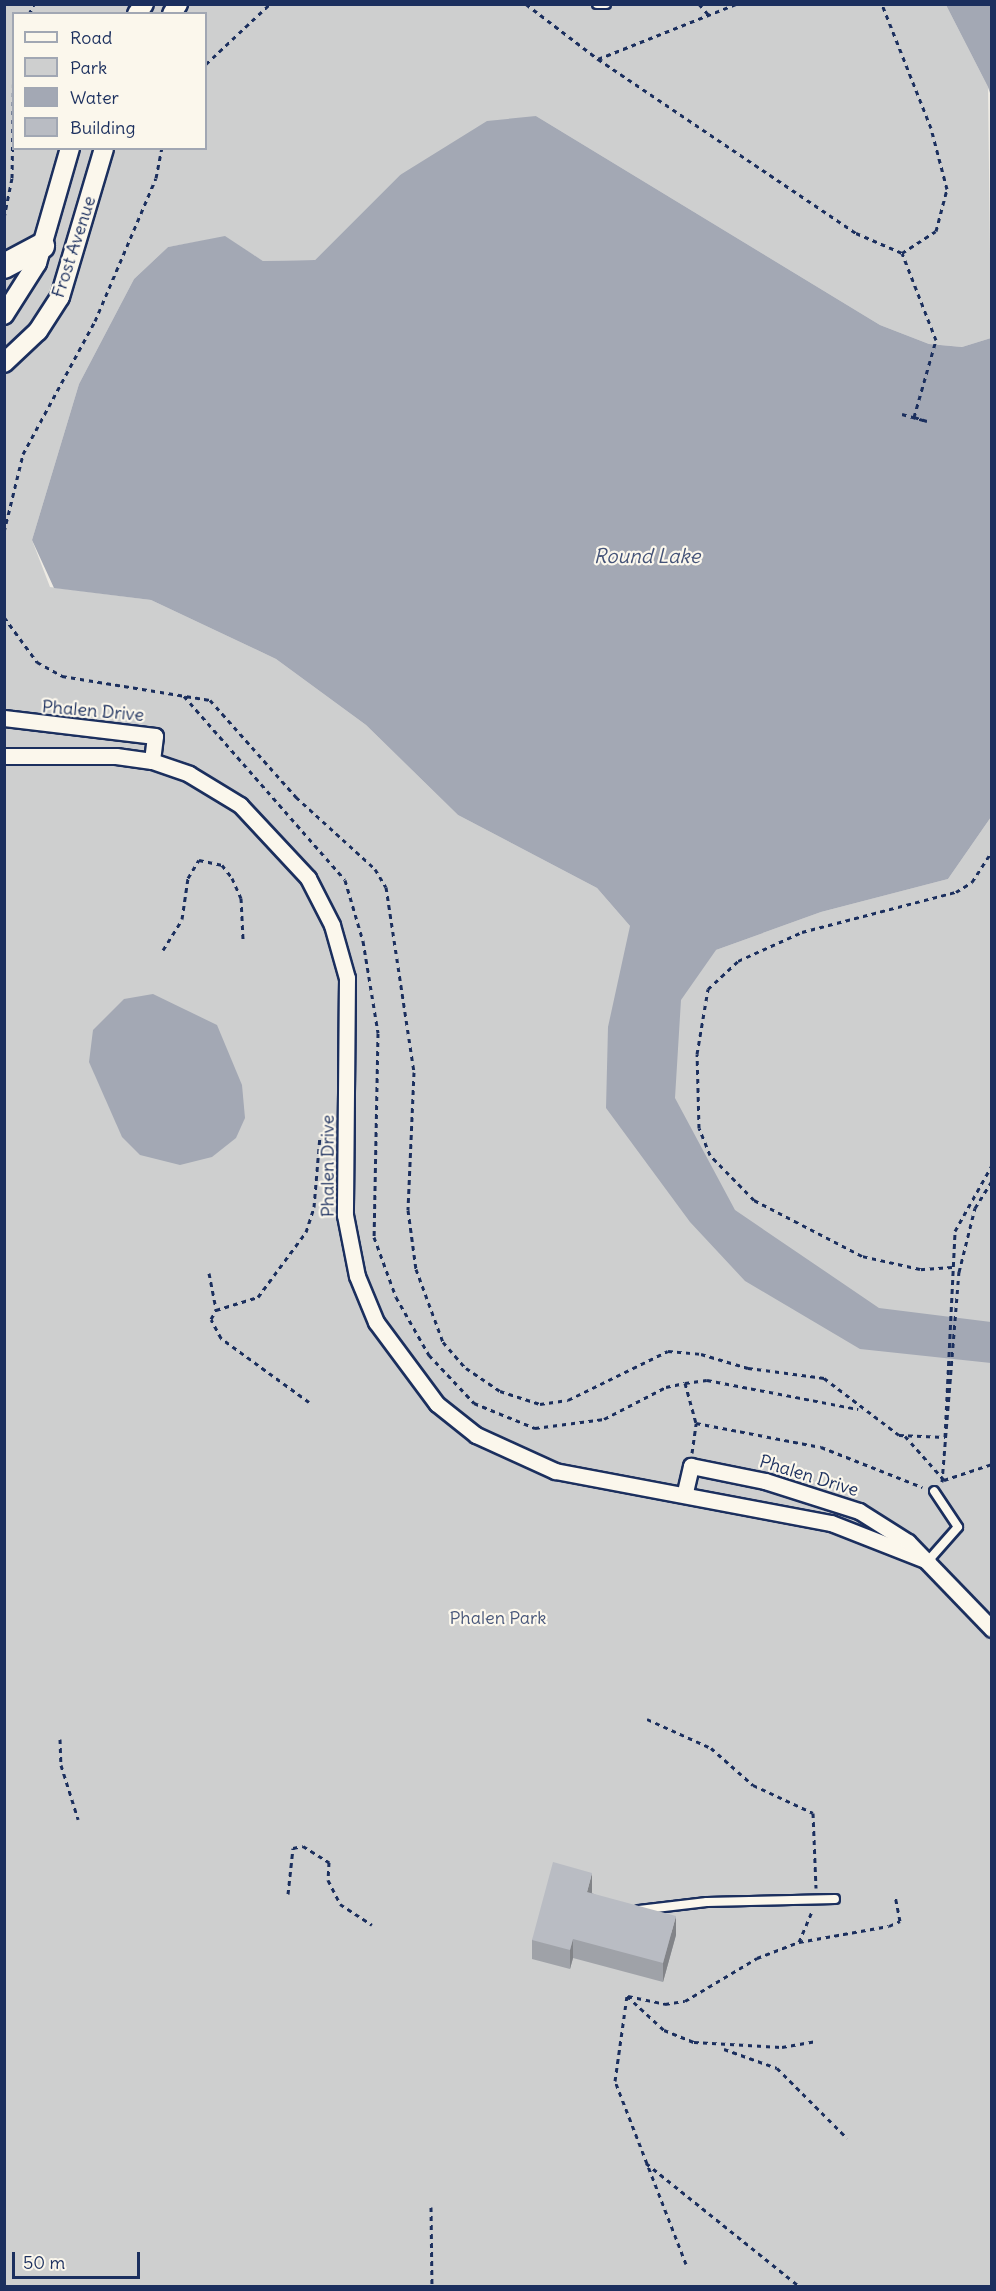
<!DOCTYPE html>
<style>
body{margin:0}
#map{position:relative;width:996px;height:2291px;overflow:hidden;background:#eeebe4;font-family:Delius,sans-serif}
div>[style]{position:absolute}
.green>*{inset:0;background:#cecfcf}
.water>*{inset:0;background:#a3a8b4}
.path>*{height:3px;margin-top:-1.5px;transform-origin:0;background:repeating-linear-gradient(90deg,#1b2f5e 0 4.5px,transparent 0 9px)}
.roads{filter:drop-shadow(2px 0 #1b2f5e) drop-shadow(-2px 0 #1b2f5e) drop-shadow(0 2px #1b2f5e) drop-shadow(0 -2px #1b2f5e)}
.service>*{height:8px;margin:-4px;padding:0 4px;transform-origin:4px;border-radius:4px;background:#fbf7ec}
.minor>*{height:15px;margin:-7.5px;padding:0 7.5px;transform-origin:7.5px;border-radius:7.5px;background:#fbf7ec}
.tertiary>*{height:18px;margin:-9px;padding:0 9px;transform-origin:9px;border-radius:9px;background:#fbf7ec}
.primary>*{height:24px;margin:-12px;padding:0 12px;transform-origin:12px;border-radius:12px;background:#fbf7ec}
.wall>*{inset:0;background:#9fa2a8}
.shaded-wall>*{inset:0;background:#828488}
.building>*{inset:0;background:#b9bcc3}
span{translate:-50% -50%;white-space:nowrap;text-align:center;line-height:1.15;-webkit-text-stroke:4.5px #fbf7ec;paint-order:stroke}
.street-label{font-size:18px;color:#1b2f5e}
.park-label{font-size:18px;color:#48577a}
.water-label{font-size:20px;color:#445378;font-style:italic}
.frame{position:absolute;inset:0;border:6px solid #1b2f5e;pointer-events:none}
.legend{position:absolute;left:12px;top:12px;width:195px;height:138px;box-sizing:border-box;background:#fbf7ec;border:2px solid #a1a7b3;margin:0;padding:8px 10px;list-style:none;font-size:18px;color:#1b2f5e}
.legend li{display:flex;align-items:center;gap:12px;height:30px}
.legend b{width:30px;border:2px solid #a1a7b3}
.scale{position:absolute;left:12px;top:2252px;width:128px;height:27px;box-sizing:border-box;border:3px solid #1b2f5e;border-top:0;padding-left:8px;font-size:18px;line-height:21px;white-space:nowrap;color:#1b2f5e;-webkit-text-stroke:4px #fbf7ec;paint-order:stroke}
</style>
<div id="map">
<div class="green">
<div style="clip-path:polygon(evenodd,5px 5px,946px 5px,988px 87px,991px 338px,962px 347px,929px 344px,880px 325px,536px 116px,400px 175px,315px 260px,263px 261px,225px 237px,168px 247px,134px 279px,79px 384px,32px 540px,50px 587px,151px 600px,276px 659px,366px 725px,458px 815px,597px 888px,630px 926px,716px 950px,821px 912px,948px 879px,991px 817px,991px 2286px,5px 2286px,5px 5px,14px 14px,206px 14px,206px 148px,14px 148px,14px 14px)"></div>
</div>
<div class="water">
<div style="clip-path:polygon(946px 5px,991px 5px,991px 96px,988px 87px)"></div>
<div style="clip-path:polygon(536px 116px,880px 325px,929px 344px,962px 347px,991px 338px,991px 817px,948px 879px,821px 912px,716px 950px,681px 1000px,675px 1098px,735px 1210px,879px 1308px,991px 1322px,991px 1363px,860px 1349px,745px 1281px,690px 1222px,606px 1108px,608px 1027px,630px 926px,597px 888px,458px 815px,366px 725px,276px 659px,151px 600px,54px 588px,32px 540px,79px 384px,134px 279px,168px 247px,225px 236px,263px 261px,315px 260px,400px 175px,487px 121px)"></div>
<div style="clip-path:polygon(153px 994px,217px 1025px,242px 1085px,245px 1118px,236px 1138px,212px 1157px,180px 1165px,140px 1155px,122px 1137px,89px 1062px,93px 1030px,124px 999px)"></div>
</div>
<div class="path">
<div style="left:526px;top:4px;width:91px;rotate:37.4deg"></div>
<div style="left:598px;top:59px;width:149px;rotate:-21.7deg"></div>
<div style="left:699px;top:4px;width:15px;rotate:48deg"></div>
<div style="left:29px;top:14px;width:11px;rotate:-63deg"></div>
<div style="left:598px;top:59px;width:311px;rotate:34deg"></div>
<div style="left:856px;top:233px;width:50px;rotate:23.5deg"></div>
<div style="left:902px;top:253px;width:40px;rotate:-32.9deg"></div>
<div style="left:936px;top:231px;width:43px;rotate:-75.3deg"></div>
<div style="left:947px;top:189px;width:63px;rotate:-104.7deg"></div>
<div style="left:931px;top:128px;width:133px;rotate:-111.6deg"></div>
<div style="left:206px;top:64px;width:88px;rotate:-43.2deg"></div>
<div style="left:4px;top:218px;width:41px;rotate:-78.7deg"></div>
<div style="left:12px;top:178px;width:126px;rotate:-89.1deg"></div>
<div style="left:902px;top:414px;width:26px;rotate:16deg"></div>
<div style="left:927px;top:421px;width:14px;rotate:-163deg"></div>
<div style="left:914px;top:417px;width:80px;rotate:-74.1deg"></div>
<div style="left:936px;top:340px;width:93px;rotate:-111.3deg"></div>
<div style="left:4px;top:532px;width:80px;rotate:-76.3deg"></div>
<div style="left:23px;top:454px;width:151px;rotate:-61.6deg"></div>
<div style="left:95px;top:321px;width:155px;rotate:-66.9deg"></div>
<div style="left:156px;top:178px;width:31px;rotate:-79deg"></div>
<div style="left:4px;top:617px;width:56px;rotate:53.7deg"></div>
<div style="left:37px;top:662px;width:29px;rotate:29deg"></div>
<div style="left:62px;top:676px;width:150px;rotate:9.2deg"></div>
<div style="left:210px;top:700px;width:130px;rotate:48.4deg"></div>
<div style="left:296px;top:797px;width:107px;rotate:42.3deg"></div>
<div style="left:375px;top:869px;width:21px;rotate:59deg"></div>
<div style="left:386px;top:887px;width:187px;rotate:81.4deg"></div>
<div style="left:414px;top:1072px;width:138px;rotate:92.5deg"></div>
<div style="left:408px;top:1210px;width:60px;rotate:82.3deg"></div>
<div style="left:416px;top:1269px;width:78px;rotate:69.7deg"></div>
<div style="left:443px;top:1342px;width:35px;rotate:49deg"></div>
<div style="left:466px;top:1368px;width:41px;rotate:34.1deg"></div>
<div style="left:500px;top:1391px;width:42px;rotate:18deg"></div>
<div style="left:540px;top:1404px;width:28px;rotate:-8deg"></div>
<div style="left:568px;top:1400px;width:111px;rotate:-26.1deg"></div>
<div style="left:668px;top:1351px;width:33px;rotate:5deg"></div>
<div style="left:701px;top:1354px;width:49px;rotate:16.6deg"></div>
<div style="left:748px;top:1368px;width:77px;rotate:7.5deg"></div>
<div style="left:824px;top:1378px;width:94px;rotate:37.2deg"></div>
<div style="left:899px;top:1435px;width:46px;rotate:2.5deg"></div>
<div style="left:945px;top:1437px;width:206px;rotate:-87.2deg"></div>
<div style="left:955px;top:1231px;width:76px;rotate:-60.7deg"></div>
<div style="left:184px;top:696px;width:244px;rotate:48.8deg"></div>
<div style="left:345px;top:880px;width:64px;rotate:73.6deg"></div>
<div style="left:363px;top:941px;width:93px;rotate:80.7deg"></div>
<div style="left:378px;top:1033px;width:204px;rotate:91.1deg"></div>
<div style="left:374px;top:1237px;width:64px;rotate:69.9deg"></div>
<div style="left:396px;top:1297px;width:67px;rotate:60.4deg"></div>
<div style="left:429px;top:1355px;width:66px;rotate:46.8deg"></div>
<div style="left:474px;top:1403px;width:66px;rotate:22.3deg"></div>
<div style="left:535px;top:1428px;width:70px;rotate:-7.4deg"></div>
<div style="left:604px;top:1419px;width:70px;rotate:-27.3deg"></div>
<div style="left:666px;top:1387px;width:19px;rotate:-12deg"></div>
<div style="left:685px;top:1383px;width:41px;rotate:74.6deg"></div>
<div style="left:163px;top:950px;width:36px;rotate:-58deg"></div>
<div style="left:182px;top:919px;width:41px;rotate:-81.7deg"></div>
<div style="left:188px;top:878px;width:21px;rotate:-59deg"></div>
<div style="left:199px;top:860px;width:24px;rotate:12deg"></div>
<div style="left:222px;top:865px;width:16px;rotate:52deg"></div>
<div style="left:232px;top:878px;width:22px;rotate:66deg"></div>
<div style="left:241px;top:898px;width:41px;rotate:87.2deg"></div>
<div style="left:952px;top:1267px;width:32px;rotate:176deg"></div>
<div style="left:920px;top:1269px;width:59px;rotate:-167.4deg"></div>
<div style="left:862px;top:1256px;width:122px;rotate:-152.6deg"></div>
<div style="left:754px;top:1200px;width:63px;rotate:-134.4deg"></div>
<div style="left:710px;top:1155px;width:29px;rotate:-112deg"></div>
<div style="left:699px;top:1128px;width:74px;rotate:-91.5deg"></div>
<div style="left:697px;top:1054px;width:66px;rotate:-80.4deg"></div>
<div style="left:708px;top:989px;width:41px;rotate:-43deg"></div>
<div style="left:738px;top:961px;width:70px;rotate:-24.4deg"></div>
<div style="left:802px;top:932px;width:159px;rotate:-14.6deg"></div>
<div style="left:956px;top:892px;width:19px;rotate:-32deg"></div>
<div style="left:972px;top:882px;width:37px;rotate:-57deg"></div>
<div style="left:209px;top:1273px;width:38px;rotate:79deg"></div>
<div style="left:685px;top:1383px;width:22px;rotate:-8deg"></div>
<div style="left:707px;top:1380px;width:154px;rotate:10.9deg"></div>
<div style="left:309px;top:1402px;width:109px;rotate:-144deg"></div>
<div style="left:221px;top:1338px;width:21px;rotate:-118deg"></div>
<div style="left:211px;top:1319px;width:10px;rotate:-61deg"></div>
<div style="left:216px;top:1310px;width:44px;rotate:-17.2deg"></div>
<div style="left:258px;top:1297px;width:81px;rotate:-53.6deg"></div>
<div style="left:306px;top:1232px;width:26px;rotate:-72deg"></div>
<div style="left:314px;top:1207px;width:71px;rotate:-85.2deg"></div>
<div style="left:905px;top:1436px;width:59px;rotate:48.4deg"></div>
<div style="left:944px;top:1480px;width:51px;rotate:-18.4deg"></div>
<div style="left:692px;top:1453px;width:30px;rotate:-82deg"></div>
<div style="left:696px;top:1423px;width:127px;rotate:10.9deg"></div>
<div style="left:821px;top:1447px;width:109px;rotate:21.6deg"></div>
<div style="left:942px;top:1482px;width:211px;rotate:-85.4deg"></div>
<div style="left:959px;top:1272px;width:66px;rotate:-76deg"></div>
<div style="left:975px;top:1208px;width:32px;rotate:-58deg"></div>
<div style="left:647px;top:1719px;width:70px;rotate:24.4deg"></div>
<div style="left:711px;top:1748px;width:56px;rotate:41.4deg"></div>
<div style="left:753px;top:1785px;width:66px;rotate:25deg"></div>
<div style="left:813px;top:1813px;width:75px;rotate:87.7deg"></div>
<div style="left:60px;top:1739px;width:26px;rotate:88deg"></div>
<div style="left:61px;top:1765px;width:57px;rotate:72.5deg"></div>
<div style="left:288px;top:1894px;width:46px;rotate:-83.8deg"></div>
<div style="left:293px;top:1848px;width:10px;rotate:-11deg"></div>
<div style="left:303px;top:1846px;width:31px;rotate:32deg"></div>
<div style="left:329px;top:1862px;width:18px;rotate:93deg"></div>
<div style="left:328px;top:1880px;width:27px;rotate:63deg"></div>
<div style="left:340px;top:1904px;width:38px;rotate:33deg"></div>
<div style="left:799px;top:1942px;width:34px;rotate:-67deg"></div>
<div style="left:628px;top:1996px;width:38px;rotate:12deg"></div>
<div style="left:665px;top:2004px;width:20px;rotate:-9deg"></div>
<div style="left:685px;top:2001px;width:84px;rotate:-30.8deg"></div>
<div style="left:757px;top:1958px;width:45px;rotate:-20.9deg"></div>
<div style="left:799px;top:1942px;width:91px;rotate:-10.1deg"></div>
<div style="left:889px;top:1926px;width:12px;rotate:-24deg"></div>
<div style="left:900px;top:1921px;width:26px;rotate:-101deg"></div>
<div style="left:724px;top:2049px;width:56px;rotate:19.7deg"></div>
<div style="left:777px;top:2068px;width:99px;rotate:45deg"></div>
<div style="left:646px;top:2163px;width:196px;rotate:38.8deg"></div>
<div style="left:431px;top:2207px;width:79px;rotate:89.3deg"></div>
<div style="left:686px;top:2264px;width:196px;rotate:-111.2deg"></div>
<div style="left:615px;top:2081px;width:86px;rotate:-82deg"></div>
<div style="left:627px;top:1996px;width:50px;rotate:42.6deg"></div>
<div style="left:664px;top:2030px;width:32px;rotate:22deg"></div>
<div style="left:694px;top:2042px;width:88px;rotate:3.3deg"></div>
<div style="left:782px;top:2047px;width:35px;rotate:-10deg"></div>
</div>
<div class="roads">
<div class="service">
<div style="left:597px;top:4px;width:9px"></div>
<div style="left:928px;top:1561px;width:45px;rotate:-48.6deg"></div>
<div style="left:958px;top:1527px;width:43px;rotate:-123.7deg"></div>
<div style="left:639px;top:1910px;width:68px;rotate:-6.7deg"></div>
<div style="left:707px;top:1902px;width:128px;rotate:-1.3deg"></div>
</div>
<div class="minor">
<div style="left:4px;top:718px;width:152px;rotate:6.8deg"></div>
<div style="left:155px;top:736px;width:25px;rotate:97deg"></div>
<div style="left:4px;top:756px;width:112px"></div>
<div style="left:116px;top:756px;width:36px;rotate:8deg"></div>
<div style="left:152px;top:761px;width:39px;rotate:19deg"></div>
<div style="left:189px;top:774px;width:60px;rotate:31.3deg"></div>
<div style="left:240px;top:805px;width:100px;rotate:47deg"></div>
<div style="left:308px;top:878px;width:53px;rotate:62.9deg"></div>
<div style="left:332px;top:925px;width:55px;rotate:74.2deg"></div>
<div style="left:347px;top:978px;width:237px;rotate:90.5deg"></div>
<div style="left:345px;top:1215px;width:62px;rotate:78.9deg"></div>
<div style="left:357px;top:1276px;width:50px;rotate:67.6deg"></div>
<div style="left:376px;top:1322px;width:102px;rotate:53.4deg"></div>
<div style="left:437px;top:1404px;width:50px;rotate:38.5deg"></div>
<div style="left:476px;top:1435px;width:87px;rotate:24.5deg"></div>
<div style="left:555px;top:1471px;width:281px;rotate:10.7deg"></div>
<div style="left:831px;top:1523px;width:104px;rotate:21.4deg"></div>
<div style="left:685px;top:1492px;width:27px;rotate:-77deg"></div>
<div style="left:691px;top:1466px;width:76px;rotate:11.5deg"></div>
<div style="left:765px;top:1481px;width:99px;rotate:17.7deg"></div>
<div style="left:859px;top:1511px;width:58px;rotate:32.3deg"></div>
<div style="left:908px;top:1542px;width:121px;rotate:46deg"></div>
</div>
<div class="tertiary">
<div style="left:137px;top:14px;width:12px;rotate:-55deg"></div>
<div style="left:172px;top:14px;width:12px;rotate:-59deg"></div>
<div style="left:4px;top:315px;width:62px;rotate:-57.6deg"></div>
<div style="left:37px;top:263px;width:120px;rotate:-74deg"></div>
<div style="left:4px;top:363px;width:47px;rotate:-43.3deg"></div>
<div style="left:38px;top:331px;width:40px;rotate:-57.1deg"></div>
<div style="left:60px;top:297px;width:155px;rotate:-73.5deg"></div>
</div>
<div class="primary">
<div style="left:4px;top:266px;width:43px;rotate:-27.8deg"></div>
</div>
</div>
<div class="wall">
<div style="clip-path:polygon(592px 1892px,592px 1893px,676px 1935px,663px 1982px,573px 1958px,570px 1969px,532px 1959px,532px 1940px)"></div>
</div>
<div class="shaded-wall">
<div style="clip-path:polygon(592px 1873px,592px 1892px,587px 1911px,587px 1892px)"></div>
<div style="clip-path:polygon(676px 1916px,676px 1935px,663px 1982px,663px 1963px)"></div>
<div style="clip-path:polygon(573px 1939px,573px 1958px,570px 1969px,570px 1950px)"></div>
</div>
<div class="building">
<div style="clip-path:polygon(553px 1862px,592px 1873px,587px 1892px,676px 1916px,663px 1963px,573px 1939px,570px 1950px,532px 1940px)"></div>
</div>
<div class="street-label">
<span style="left:74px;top:247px;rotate:-72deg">Frost Avenue</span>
<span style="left:93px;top:711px;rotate:5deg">Phalen Drive</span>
<span style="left:328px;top:1166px;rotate:-90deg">Phalen Drive</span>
<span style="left:809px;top:1476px;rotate:17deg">Phalen Drive</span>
</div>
<div class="park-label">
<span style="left:498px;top:1618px">Phalen Park</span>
</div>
<div class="water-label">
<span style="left:647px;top:555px">Round Lake</span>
</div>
<div class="frame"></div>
<ul class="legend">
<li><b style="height:8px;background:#fbf7ec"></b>Road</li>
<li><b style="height:16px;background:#cecfcf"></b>Park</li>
<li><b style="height:16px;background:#a3a8b4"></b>Water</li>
<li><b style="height:16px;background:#b9bcc3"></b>Building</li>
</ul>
<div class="scale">50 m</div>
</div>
